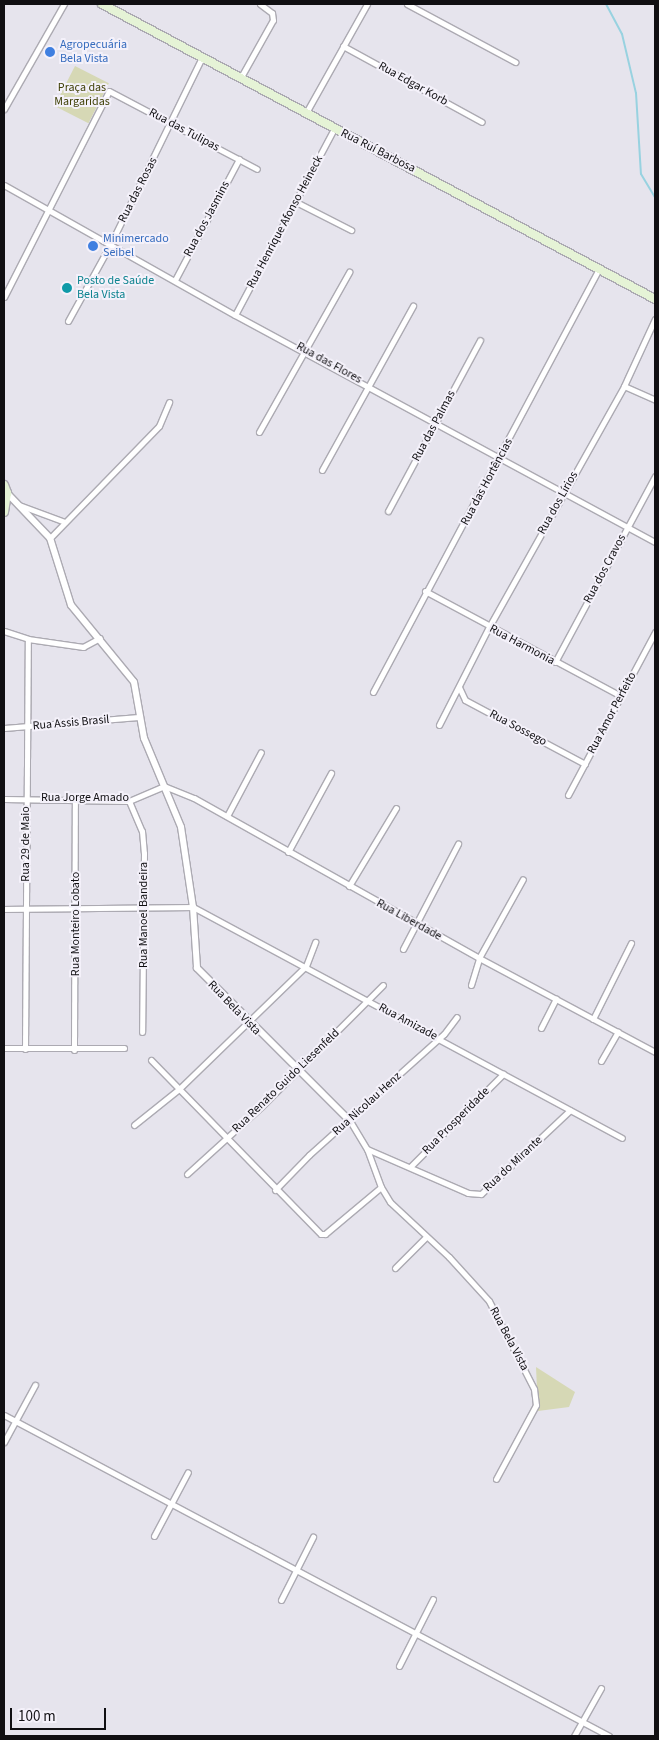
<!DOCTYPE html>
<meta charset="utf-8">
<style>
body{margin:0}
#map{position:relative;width:659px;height:1740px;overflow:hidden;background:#e6e4ed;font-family:"Source Sans 3",sans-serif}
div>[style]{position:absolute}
.green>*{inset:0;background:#d6d8b5;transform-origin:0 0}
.stream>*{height:2px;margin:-1px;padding:0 1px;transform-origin:1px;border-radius:1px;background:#98d2e0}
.roads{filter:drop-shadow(1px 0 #acaab2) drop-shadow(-1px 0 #acaab2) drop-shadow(0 1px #acaab2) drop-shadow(0 -1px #acaab2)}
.minor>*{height:5px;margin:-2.5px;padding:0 2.5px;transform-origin:2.5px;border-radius:2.5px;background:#fff}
.tertiary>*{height:6px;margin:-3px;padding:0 3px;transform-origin:3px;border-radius:3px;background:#fff}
.secondary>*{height:8px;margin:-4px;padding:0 4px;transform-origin:4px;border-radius:4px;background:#e5f3d6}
.dots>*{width:14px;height:14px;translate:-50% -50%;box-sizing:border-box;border:2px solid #f4f1fa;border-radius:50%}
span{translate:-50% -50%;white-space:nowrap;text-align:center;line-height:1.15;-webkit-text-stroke:4px #f4f1fa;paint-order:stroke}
.shop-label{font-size:12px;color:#366cbe}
.left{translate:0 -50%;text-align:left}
.street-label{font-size:12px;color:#100f12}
.park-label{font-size:12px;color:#3f4006}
.culture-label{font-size:12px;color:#0d838f}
.frame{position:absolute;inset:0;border:5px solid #100f12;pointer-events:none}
.scale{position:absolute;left:10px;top:1708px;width:96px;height:22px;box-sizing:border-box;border:2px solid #100f12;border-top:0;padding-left:6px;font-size:15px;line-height:18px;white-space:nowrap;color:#100f12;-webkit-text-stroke:4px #f4f1fa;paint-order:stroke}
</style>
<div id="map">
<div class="green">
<div style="left:75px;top:66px;width:38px;height:45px;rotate:27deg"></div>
<div style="clip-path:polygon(536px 1367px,575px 1392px,569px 1407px,538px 1411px)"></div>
</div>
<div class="stream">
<div style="left:606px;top:4px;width:34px;rotate:62deg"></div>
<div style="left:622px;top:34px;width:61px;rotate:76.7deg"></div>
<div style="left:636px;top:93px;width:81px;rotate:86.5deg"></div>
<div style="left:641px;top:174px;width:27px;rotate:59deg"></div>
</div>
<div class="roads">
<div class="minor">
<div style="left:407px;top:4px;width:123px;rotate:28.2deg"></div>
<div style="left:343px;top:46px;width:158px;rotate:28.7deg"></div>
<div style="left:241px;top:77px;width:65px;rotate:-60.7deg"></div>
<div style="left:273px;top:20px;width:7px;rotate:-98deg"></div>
<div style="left:272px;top:13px;width:15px;rotate:-143deg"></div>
<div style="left:4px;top:109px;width:121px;rotate:-60.3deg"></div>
<div style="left:307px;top:111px;width:123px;rotate:-60.7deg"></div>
<div style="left:4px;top:185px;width:265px;rotate:29.4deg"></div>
<div style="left:235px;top:315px;width:477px;rotate:28.4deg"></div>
<div style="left:296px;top:202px;width:62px;rotate:27deg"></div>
<div style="left:175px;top:280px;width:137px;rotate:-62.1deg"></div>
<div style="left:4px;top:297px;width:231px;rotate:-63deg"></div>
<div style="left:109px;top:91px;width:167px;rotate:27.8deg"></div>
<div style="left:235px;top:315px;width:211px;rotate:-62deg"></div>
<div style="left:68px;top:321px;width:87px;rotate:-61.1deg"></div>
<div style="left:110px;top:245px;width:209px;rotate:-63.9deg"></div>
<div style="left:624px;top:386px;width:34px;rotate:24deg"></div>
<div style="left:259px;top:432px;width:184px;rotate:-60.6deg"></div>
<div style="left:322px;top:470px;width:188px;rotate:-61deg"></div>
<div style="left:19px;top:505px;width:49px;rotate:20.3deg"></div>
<div style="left:388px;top:511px;width:194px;rotate:-61.7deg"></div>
<div style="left:50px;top:538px;width:156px;rotate:-45.8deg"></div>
<div style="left:159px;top:426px;width:26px;rotate:-67deg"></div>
<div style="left:425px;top:591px;width:222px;rotate:28.2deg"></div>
<div style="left:4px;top:631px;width:25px;rotate:18deg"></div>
<div style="left:28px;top:639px;width:56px;rotate:8.3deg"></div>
<div style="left:83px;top:647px;width:19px;rotate:-28deg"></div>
<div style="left:555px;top:662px;width:211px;rotate:-61.7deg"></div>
<div style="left:459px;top:687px;width:14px;rotate:65deg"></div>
<div style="left:465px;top:700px;width:136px;rotate:28.1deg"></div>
<div style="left:373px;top:692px;width:478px;rotate:-61.9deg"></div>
<div style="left:439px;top:725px;width:110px;rotate:-63deg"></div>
<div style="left:489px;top:627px;width:276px;rotate:-60.7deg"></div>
<div style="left:624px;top:386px;width:74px;rotate:-65.2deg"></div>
<div style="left:4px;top:728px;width:135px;rotate:-4.7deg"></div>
<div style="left:568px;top:795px;width:185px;rotate:-61.9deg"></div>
<div style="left:4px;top:799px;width:125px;rotate:0.9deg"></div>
<div style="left:129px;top:801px;width:38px;rotate:-23deg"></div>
<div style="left:164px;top:786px;width:32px;rotate:22deg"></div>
<div style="left:194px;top:798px;width:327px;rotate:29.3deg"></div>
<div style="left:479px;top:958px;width:200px;rotate:28.1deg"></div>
<div style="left:129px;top:801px;width:33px;rotate:67deg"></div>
<div style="left:142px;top:831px;width:22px;rotate:85deg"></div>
<div style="left:144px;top:853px;width:179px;rotate:90.6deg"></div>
<div style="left:227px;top:816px;width:72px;rotate:-62deg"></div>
<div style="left:288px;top:852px;width:90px;rotate:-61.4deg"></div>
<div style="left:349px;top:886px;width:91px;rotate:-58.9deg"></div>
<div style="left:4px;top:909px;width:189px;rotate:-0.6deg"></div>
<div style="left:193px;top:907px;width:487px;rotate:28.3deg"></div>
<div style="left:403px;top:949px;width:119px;rotate:-62.4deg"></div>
<div style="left:471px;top:985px;width:28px;rotate:-73deg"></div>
<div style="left:479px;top:958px;width:90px;rotate:-60.9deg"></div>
<div style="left:593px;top:1019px;width:85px;rotate:-63.4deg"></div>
<div style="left:541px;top:1028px;width:33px;rotate:-63deg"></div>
<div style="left:4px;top:1048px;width:120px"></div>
<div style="left:25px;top:1049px;width:410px;rotate:-89.6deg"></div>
<div style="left:74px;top:1050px;width:251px;rotate:-89.8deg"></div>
<div style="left:151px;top:1060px;width:243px;rotate:45.7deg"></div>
<div style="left:321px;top:1234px;width:4px"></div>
<div style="left:325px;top:1234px;width:73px;rotate:-40deg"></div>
<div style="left:601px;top:1061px;width:34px;rotate:-60deg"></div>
<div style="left:350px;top:1121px;width:33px;rotate:59deg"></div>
<div style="left:367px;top:1149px;width:40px;rotate:69.8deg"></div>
<div style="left:381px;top:1187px;width:17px;rotate:59deg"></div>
<div style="left:390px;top:1202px;width:81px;rotate:43deg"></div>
<div style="left:449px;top:1257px;width:59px;rotate:47.7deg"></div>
<div style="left:489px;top:1301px;width:99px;rotate:62.9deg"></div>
<div style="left:534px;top:1389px;width:16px;rotate:83deg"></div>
<div style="left:536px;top:1405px;width:84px;rotate:118.4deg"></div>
<div style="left:134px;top:1125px;width:58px;rotate:-38.7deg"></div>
<div style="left:179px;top:1089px;width:177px;rotate:-44.1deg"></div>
<div style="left:306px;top:966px;width:26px;rotate:-69deg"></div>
<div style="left:367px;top:1149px;width:110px;rotate:23.5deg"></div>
<div style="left:468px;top:1193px;width:13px;rotate:4deg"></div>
<div style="left:481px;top:1194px;width:122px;rotate:-43.3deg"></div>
<div style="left:410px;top:1167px;width:132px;rotate:-45deg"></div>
<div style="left:187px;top:1174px;width:101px;rotate:-42.2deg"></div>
<div style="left:262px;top:1106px;width:171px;rotate:-45deg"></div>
<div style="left:275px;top:1190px;width:49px;rotate:-45.8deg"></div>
<div style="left:309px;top:1155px;width:181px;rotate:-41.9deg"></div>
<div style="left:444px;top:1034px;width:21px;rotate:-53deg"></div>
<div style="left:395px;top:1268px;width:44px;rotate:-45deg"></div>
<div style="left:4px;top:1415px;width:685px;rotate:27.95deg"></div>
<div style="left:4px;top:1442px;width:65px;rotate:-61.5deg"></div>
<div style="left:154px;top:1536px;width:72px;rotate:-62deg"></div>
<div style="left:281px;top:1600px;width:71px;rotate:-63.1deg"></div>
<div style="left:399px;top:1666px;width:75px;rotate:-63.1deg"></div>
<div style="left:574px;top:1736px;width:55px;rotate:-60.6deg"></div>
</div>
<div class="tertiary">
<div style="left:7px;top:493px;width:62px;rotate:46.3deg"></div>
<div style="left:50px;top:538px;width:70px;rotate:72.6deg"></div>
<div style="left:71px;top:605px;width:99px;rotate:50.7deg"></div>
<div style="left:134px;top:682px;width:57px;rotate:79.9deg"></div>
<div style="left:144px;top:738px;width:96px;rotate:67.4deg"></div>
<div style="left:181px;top:827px;width:81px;rotate:81.5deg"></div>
<div style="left:193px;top:907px;width:61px;rotate:86.2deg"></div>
<div style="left:197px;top:968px;width:216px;rotate:45deg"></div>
</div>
<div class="secondary">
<div style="left:102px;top:4px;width:627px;rotate:28.08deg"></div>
<div style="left:4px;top:485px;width:9px;rotate:69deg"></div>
<div style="left:7px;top:493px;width:19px;rotate:99deg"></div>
</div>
</div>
<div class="dots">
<div style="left:50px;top:52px;background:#3f7fe0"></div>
<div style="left:93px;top:246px;background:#3f7fe0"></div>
<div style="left:67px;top:288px;background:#0f9aa8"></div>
</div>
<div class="shop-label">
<span class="left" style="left:60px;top:52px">Agropecuária<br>Bela Vista</span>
<span class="left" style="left:103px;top:246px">Minimercado<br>Seibel</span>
</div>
<div class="street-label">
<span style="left:413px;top:84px;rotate:29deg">Rua Edgar Korb</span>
<span style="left:184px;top:130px;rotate:28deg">Rua das Tulipas</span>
<span style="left:378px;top:151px;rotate:27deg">Rua Ruí Barbosa</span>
<span style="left:138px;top:190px;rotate:-63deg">Rua das Rosas</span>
<span style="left:207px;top:219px;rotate:-62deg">Rua dos Jasmins</span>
<span style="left:285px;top:222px;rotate:-62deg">Rua Henrique Afonso Heineck</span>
<span style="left:329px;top:363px;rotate:29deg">Rua das Flores</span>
<span style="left:434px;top:426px;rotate:-62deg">Rua das Palmas</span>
<span style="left:487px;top:482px;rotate:-62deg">Rua das Hortências</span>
<span style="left:558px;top:503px;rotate:-61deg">Rua dos Lírios</span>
<span style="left:605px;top:569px;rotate:-62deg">Rua dos Cravos</span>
<span style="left:522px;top:645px;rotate:28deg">Rua Harmonia</span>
<span style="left:612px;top:713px;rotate:-62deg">Rua Amor Perfeito</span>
<span style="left:71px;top:723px;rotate:-5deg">Rua Assis Brasil</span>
<span style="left:518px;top:728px;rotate:28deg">Rua Sossego</span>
<span style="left:85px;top:798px">Rua Jorge Amado</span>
<span style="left:26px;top:844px;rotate:-90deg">Rua 29 de Maio</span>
<span style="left:144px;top:915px;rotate:-90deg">Rua Manoel Bandeira</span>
<span style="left:409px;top:920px;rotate:29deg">Rua Liberdade</span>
<span style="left:76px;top:924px;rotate:-90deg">Rua Monteiro Lobato</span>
<span style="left:234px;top:1008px;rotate:46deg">Rua Bela Vista</span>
<span style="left:408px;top:1022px;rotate:28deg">Rua Amizade</span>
<span style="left:286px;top:1081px;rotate:-44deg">Rua Renato Guido Liesenfeld</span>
<span style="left:367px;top:1104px;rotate:-42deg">Rua Nicolau Henz</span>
<span style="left:456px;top:1121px;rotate:-45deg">Rua Prosperidade</span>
<span style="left:513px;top:1164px;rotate:-43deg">Rua do Mirante</span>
<span style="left:509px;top:1339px;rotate:62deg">Rua Bela Vista</span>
</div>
<div class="park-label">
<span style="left:82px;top:95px">Praça das<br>Margaridas</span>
</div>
<div class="culture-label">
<span class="left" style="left:77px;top:288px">Posto de Saúde<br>Bela Vista</span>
</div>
<div class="frame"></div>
<div class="scale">100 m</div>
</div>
